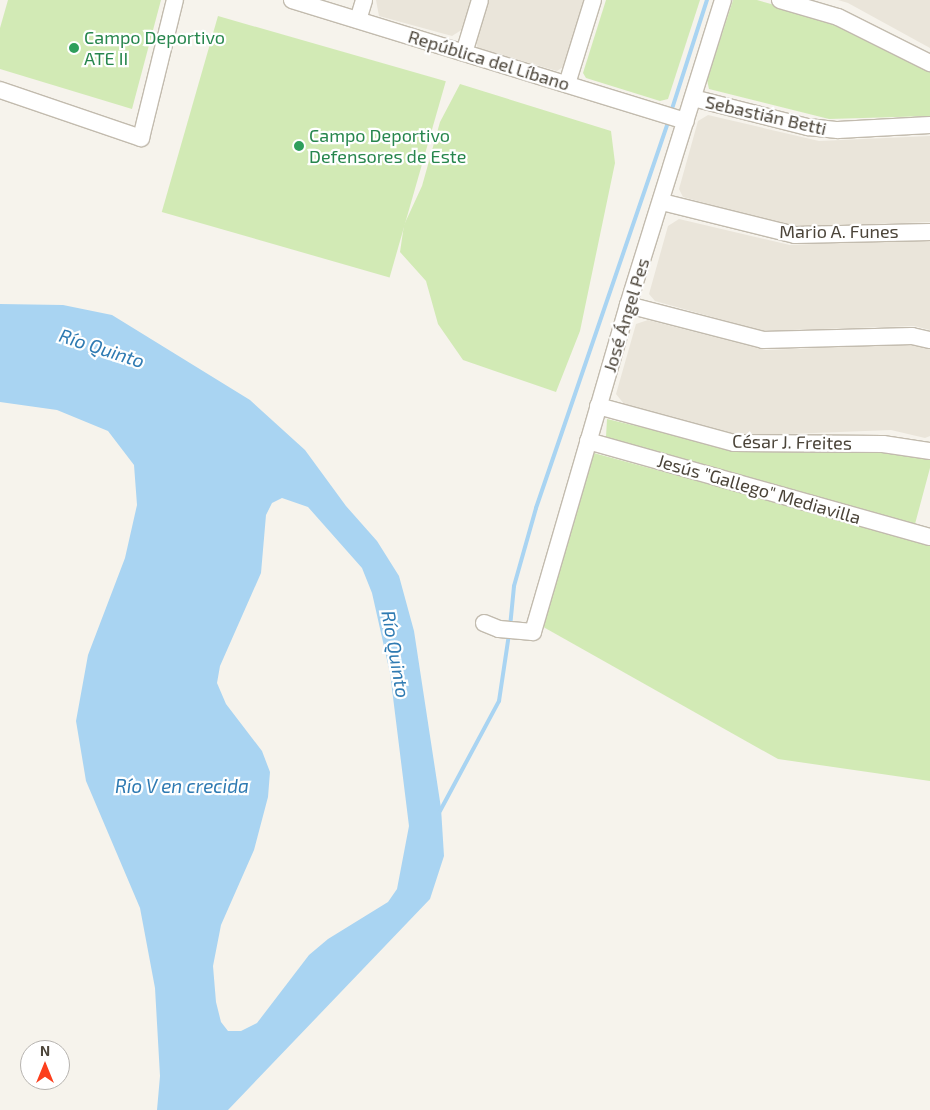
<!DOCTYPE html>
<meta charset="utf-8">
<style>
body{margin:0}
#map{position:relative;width:930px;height:1110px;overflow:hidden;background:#f6f3ec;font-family:"Exo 2",sans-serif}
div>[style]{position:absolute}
.residential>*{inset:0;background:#eae5da}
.green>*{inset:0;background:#d2eab5;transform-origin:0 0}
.water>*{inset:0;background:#a9d4f2}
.stream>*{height:4px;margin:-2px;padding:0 2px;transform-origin:2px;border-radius:2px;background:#a9d4f2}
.roads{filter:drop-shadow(1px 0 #c2bbae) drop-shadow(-1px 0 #c2bbae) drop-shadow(0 1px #c2bbae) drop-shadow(0 -1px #c2bbae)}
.minor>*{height:16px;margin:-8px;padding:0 8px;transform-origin:8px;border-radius:8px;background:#fff}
.dots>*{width:14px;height:14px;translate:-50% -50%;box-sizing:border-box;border:2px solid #fff;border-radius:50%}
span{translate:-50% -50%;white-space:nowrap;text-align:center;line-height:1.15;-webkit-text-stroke:4.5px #fff;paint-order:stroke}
.leisure-label{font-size:18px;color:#27864d}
.left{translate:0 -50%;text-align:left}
.street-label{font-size:18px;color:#4b4439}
.water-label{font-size:19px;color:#2e7ab2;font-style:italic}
.north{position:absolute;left:20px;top:1040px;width:50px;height:50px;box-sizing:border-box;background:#fff;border:1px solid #b7b4b0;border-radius:50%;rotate:0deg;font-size:14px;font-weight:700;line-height:20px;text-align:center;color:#4b4439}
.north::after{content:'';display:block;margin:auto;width:18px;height:22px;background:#fc3f1d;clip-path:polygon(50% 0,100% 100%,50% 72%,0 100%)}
</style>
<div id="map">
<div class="residential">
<div style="clip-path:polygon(376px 0,471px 0,463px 29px,452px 36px,379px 16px)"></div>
<div style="clip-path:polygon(487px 0,586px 0,566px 65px,557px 71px,478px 48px,474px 38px)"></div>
<div style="clip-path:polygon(838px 0,930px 0,930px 48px,848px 3px)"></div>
<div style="clip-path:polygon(708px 115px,819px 141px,930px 136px,930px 222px,790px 227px,683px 197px,679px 189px,698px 121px)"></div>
<div style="clip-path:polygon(679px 219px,790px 245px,930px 239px,930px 330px,914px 326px,762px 331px,655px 301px,649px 294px,668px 226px)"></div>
<div style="clip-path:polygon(648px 320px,766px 350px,911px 344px,930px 348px,930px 436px,925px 438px,891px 430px,738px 436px,624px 404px,616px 394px,636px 324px)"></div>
</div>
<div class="green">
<div style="clip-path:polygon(8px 0,161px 0,132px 109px,0 69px,0 28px)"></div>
<div style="clip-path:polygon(606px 0,700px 0,668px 99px,660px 101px,586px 78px,583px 73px)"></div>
<div style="clip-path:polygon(733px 0,757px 0,843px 24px,930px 68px,930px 116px,829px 119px,709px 89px,707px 80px)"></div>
<div style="left:218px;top:16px;width:237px;height:204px;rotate:16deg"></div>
<div style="clip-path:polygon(460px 84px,611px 131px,615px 163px,580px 331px,556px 392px,463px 360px,438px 324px,426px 281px,400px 252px,404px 225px,422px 186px,440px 122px)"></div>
<div style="clip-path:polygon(607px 419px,729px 448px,881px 450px,930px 458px,930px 468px,915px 524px,606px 437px)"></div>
<div style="clip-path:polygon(590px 452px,930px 544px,930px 781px,778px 759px,538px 624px)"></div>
</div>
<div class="water">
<div style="clip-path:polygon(evenodd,0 304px,63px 305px,112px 315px,250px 400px,305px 450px,346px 506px,377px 541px,399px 576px,414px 631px,441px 808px,444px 856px,430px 899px,228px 1110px,157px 1110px,160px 1076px,155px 988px,140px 908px,86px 781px,76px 721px,88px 655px,125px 558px,137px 505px,134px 465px,108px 431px,57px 410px,0 402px,0 304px,282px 498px,308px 507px,362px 568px,372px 593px,390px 673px,409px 826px,397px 889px,388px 902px,328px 939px,309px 955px,257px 1023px,241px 1031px,228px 1031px,221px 1022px,216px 1002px,213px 966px,221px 925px,254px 850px,268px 797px,270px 772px,262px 751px,226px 704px,217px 683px,220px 666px,261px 573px,266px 515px,272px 503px,282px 498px)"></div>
</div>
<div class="stream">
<div style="left:671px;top:112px;width:118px;rotate:-72.2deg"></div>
<div style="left:510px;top:627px;width:41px;rotate:-84.4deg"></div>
<div style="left:514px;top:586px;width:81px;rotate:-74.2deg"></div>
<div style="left:536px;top:508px;width:411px;rotate:-71.1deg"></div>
<div style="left:440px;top:811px;width:125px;rotate:-61.8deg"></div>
<div style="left:499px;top:701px;width:68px;rotate:-81.5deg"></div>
</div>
<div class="roads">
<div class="minor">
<div style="left:292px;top:0;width:412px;rotate:17.1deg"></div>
<div style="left:780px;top:0;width:60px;rotate:16.3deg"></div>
<div style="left:838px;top:17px;width:103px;rotate:26.6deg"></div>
<div style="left:358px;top:20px;width:21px;rotate:-73deg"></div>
<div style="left:464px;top:53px;width:55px;rotate:-73.2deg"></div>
<div style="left:567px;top:84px;width:88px;rotate:-72.8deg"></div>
<div style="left:0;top:90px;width:149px;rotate:18.8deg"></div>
<div style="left:141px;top:138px;width:142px;rotate:-76.2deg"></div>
<div style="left:693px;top:98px;width:119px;rotate:14.2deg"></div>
<div style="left:808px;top:127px;width:30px;rotate:6deg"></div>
<div style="left:838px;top:130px;width:92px;rotate:-3.1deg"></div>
<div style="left:662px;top:202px;width:137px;rotate:13.9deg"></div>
<div style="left:795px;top:235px;width:135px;rotate:-1.3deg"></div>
<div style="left:628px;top:305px;width:139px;rotate:14.5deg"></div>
<div style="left:763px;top:340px;width:149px;rotate:-1.5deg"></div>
<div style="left:912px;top:336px;width:18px;rotate:13deg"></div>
<div style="left:598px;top:406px;width:141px;rotate:15.2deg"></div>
<div style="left:734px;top:443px;width:149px;rotate:0.4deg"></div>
<div style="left:883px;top:444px;width:48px;rotate:8.5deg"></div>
<div style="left:588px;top:441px;width:355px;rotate:15.7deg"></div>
<div style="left:484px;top:623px;width:16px;rotate:22deg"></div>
<div style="left:499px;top:629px;width:34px;rotate:5deg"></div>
<div style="left:533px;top:632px;width:341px;rotate:-73.8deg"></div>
<div style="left:628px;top:305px;width:319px;rotate:-72.7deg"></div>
</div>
</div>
<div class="dots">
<div style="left:74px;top:48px;background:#2e9e5b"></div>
<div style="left:299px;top:146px;background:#2e9e5b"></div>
</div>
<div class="leisure-label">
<span class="left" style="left:84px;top:48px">Campo Deportivo<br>ATE II</span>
<span class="left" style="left:309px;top:146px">Campo Deportivo<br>Defensores de Este</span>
</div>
<div class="street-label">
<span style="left:489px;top:60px;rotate:17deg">República del Líbano</span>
<span style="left:766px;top:115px;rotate:13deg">Sebastián Betti</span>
<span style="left:839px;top:231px">Mario A. Funes</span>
<span style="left:626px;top:315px;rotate:-73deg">José Ángel Pes</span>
<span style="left:792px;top:442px;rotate:1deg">César J. Freites</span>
<span style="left:759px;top:489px;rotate:16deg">Jesús "Gallego" Mediavilla</span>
</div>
<div class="water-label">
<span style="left:102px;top:348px;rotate:18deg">Río Quinto</span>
<span style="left:396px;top:654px;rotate:80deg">Río Quinto</span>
<span style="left:182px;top:786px">Río V en crecida</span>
</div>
<div class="north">N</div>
</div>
